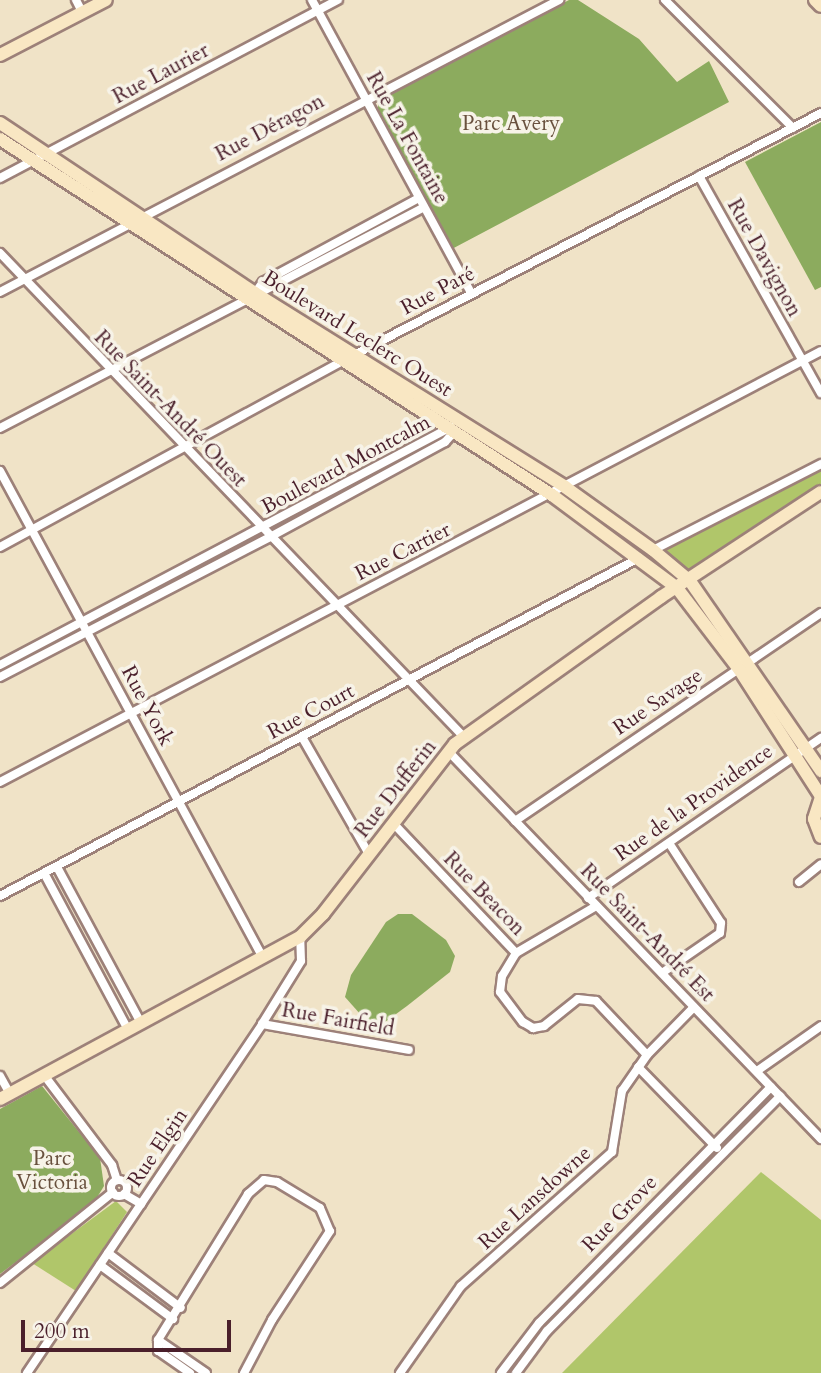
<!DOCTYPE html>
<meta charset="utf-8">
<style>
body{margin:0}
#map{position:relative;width:821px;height:1373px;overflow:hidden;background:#f0e3c7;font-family:Cardo,serif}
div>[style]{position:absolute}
.green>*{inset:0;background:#b0c66a}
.forest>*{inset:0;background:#8cab5e}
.roads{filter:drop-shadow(2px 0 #9d8179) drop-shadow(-2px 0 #9d8179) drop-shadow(0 2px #9d8179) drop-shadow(0 -2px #9d8179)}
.street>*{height:8px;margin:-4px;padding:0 4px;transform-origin:4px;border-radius:4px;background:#fff}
.street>.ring{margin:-4px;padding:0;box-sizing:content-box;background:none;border:8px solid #fff;border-radius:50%}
.secondary>*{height:12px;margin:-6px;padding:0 6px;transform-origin:6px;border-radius:6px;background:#f9e7c3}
span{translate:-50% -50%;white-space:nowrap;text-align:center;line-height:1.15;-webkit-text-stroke:7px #f7f3e8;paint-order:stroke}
.street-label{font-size:21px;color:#4a1f2b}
.park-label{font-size:21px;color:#69513e}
.scale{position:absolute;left:21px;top:1320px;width:210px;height:32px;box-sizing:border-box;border:4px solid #4a1f2b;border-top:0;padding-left:9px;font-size:21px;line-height:24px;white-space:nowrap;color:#4a1f2b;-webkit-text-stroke:5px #f7f3e8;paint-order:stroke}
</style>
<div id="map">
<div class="green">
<div style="clip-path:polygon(821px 464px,821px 491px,690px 581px,657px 552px)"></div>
<div style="clip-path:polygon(761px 1172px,821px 1220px,821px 1373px,562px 1373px)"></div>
<div style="clip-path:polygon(116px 1201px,127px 1212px,76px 1291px,32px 1263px)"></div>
</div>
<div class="forest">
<div style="clip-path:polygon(569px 0,578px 0,639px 39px,677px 82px,709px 61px,729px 102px,450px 250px,378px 110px,378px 100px)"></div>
<div style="clip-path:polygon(821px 122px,821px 287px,815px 290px,745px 162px)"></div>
<div style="clip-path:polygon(398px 914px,412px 914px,446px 940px,455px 956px,450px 972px,407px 1006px,381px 1025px,369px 1024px,345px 997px,351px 975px,386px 922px)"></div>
<div style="clip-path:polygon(42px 1086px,100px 1158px,104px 1186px,93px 1204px,0 1274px,0 1109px)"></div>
</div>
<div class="roads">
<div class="street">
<div style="left:76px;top:0;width:13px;rotate:63deg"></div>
<div style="left:312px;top:0;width:333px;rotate:61.5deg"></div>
<div style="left:665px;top:0;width:181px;rotate:45deg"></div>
<div style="left:699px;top:176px;width:249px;rotate:60.7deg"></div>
<div style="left:0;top:178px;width:382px;rotate:-27.8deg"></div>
<div style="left:0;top:253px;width:670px;rotate:46.21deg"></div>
<div style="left:0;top:292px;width:631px;rotate:-27.58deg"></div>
<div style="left:255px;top:293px;width:14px;rotate:-54deg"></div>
<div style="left:263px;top:282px;width:177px;rotate:-28.3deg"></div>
<div style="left:0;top:428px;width:478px;rotate:-27.5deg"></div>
<div style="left:0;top:471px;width:551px;rotate:61.62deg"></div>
<div style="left:0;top:547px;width:403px;rotate:-28.5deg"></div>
<div style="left:354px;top:355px;width:526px;rotate:-27.39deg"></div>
<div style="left:653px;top:550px;width:189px;rotate:-27.1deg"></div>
<div style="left:0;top:665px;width:510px;rotate:-27.82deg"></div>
<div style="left:0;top:677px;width:304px;rotate:-27.4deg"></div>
<div style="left:270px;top:537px;width:199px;rotate:-28.5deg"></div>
<div style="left:445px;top:442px;width:15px;rotate:-48deg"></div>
<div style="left:302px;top:737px;width:135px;rotate:60.2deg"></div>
<div style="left:449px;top:752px;width:537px;rotate:46.13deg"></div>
<div style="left:0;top:782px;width:927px;rotate:-27.7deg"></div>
<div style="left:515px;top:821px;width:370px;rotate:-34.2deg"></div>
<div style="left:393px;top:823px;width:179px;rotate:46.6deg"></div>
<div style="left:516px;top:953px;width:93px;rotate:-30.4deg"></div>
<div style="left:57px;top:867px;width:175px;rotate:61.7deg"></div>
<div style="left:44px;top:873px;width:176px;rotate:61.8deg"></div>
<div style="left:799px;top:882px;width:28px;rotate:-39deg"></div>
<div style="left:0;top:896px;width:723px;rotate:-27.88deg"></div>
<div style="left:588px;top:898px;width:283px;rotate:-34.5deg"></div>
<div style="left:516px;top:953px;width:27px;rotate:121deg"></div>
<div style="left:502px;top:976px;width:16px;rotate:97deg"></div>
<div style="left:500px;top:992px;width:38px;rotate:53deg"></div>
<div style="left:523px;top:1022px;width:12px;rotate:31deg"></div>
<div style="left:533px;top:1028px;width:11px;rotate:-10deg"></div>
<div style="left:544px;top:1026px;width:43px;rotate:-38.5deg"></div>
<div style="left:578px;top:999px;width:18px;rotate:6deg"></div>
<div style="left:596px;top:1001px;width:74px;rotate:46.6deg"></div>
<div style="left:662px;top:973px;width:70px;rotate:-34.6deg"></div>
<div style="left:720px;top:933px;width:10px;rotate:-84deg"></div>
<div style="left:721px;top:923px;width:95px;rotate:-123deg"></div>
<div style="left:262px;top:1024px;width:149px;rotate:10deg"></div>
<div style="left:638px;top:1067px;width:113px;rotate:45.7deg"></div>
<div style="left:757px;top:1071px;width:78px;rotate:-35.1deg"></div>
<div style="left:44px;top:1075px;width:113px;rotate:52.9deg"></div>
<div style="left:112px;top:1165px;width:16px;rotate:72deg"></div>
<div style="left:0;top:1076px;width:21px;rotate:61deg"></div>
<div class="ring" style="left:111px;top:1180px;width:8px;height:8px"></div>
<div style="left:124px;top:1194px;width:20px;rotate:30deg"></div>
<div style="left:108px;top:1253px;width:91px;rotate:37deg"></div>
<div style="left:100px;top:1265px;width:91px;rotate:36.5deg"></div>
<div style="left:0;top:1283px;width:145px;rotate:-38.8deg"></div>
<div style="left:158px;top:1340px;width:58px;rotate:34.5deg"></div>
<div style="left:27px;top:1373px;width:421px;rotate:-56deg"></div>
<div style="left:262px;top:1024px;width:74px;rotate:-58.2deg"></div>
<div style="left:301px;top:961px;width:24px;rotate:-92deg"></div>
<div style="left:190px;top:1373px;width:39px;rotate:-145deg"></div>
<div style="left:158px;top:1351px;width:11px;rotate:-90deg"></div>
<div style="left:158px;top:1340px;width:172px;rotate:-58.3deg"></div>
<div style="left:248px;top:1194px;width:21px;rotate:-41deg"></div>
<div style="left:264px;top:1180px;width:13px;rotate:9deg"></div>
<div style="left:277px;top:1182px;width:50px;rotate:31.2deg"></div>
<div style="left:320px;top:1208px;width:25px;rotate:67deg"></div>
<div style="left:330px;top:1231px;width:106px;rotate:123.1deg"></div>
<div style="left:272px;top:1320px;width:60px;rotate:117.8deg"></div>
<div style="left:400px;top:1373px;width:106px;rotate:-55deg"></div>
<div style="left:461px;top:1286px;width:202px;rotate:-41.6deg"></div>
<div style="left:612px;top:1152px;width:62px;rotate:-80.7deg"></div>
<div style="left:622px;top:1091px;width:44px;rotate:-55.2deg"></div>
<div style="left:647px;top:1055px;width:67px;rotate:-45.6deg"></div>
<div style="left:501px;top:1373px;width:63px;rotate:-52.8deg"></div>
<div style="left:539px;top:1323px;width:331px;rotate:-45.5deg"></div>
<div style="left:516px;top:1373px;width:52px;rotate:-53.6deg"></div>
<div style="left:547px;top:1331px;width:331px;rotate:-45.2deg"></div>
</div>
<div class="secondary">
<div style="left:815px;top:0;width:8px;rotate:45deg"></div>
<div style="left:0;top:55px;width:119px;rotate:-27.4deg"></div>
<div style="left:0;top:123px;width:306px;rotate:33.7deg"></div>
<div style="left:255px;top:293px;width:366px;rotate:32deg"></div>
<div style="left:565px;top:487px;width:108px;rotate:35.6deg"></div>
<div style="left:653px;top:550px;width:48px;rotate:40deg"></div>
<div style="left:690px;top:581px;width:231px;rotate:55.4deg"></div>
<div style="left:0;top:139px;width:657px;rotate:32.82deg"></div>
<div style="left:552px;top:495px;width:156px;rotate:36.6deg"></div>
<div style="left:677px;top:588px;width:102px;rotate:52.6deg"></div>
<div style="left:739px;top:669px;width:151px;rotate:57.2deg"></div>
<div style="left:821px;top:797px;width:23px;rotate:108deg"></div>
<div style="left:814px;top:819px;width:19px;rotate:69deg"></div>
<div style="left:0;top:1099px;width:341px;rotate:-28.4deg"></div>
<div style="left:300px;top:937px;width:33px;rotate:-45deg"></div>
<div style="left:323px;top:914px;width:215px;rotate:-52.2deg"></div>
<div style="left:455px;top:744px;width:253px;rotate:-35.5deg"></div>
<div style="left:661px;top:597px;width:191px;rotate:-33.3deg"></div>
</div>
</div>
<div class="street-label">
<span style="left:161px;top:74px;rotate:-28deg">Rue Laurier</span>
<span style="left:270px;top:128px;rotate:-28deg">Rue Déragon</span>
<span style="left:407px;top:138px;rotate:61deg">Rue La Fontaine</span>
<span style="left:764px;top:258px;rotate:61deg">Rue Davignon</span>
<span style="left:438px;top:291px;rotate:-28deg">Rue Paré</span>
<span style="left:357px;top:334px;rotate:32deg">Boulevard Leclerc Ouest</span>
<span style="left:170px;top:409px;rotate:46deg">Rue Saint-André Ouest</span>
<span style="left:346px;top:465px;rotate:-28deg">Boulevard Montcalm</span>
<span style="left:403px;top:552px;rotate:-27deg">Rue Cartier</span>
<span style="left:658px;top:702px;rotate:-34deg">Rue Savage</span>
<span style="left:147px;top:706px;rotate:62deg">Rue York</span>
<span style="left:311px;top:712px;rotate:-28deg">Rue Court</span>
<span style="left:396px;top:789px;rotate:-52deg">Rue Dufferin</span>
<span style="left:694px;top:803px;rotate:-35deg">Rue de la Providence</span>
<span style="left:484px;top:894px;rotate:46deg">Rue Beacon</span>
<span style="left:647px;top:933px;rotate:46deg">Rue Saint-André Est</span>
<span style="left:338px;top:1020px;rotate:10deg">Rue Fairfield</span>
<span style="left:158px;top:1148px;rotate:-56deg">Rue Elgin</span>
<span style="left:535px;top:1198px;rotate:-42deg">Rue Lansdowne</span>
<span style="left:620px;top:1214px;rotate:-46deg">Rue Grove</span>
</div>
<div class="park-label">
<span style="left:511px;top:124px">Parc Avery</span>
<span style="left:52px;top:1171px">Parc<br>Victoria</span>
</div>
<div class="scale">200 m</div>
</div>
